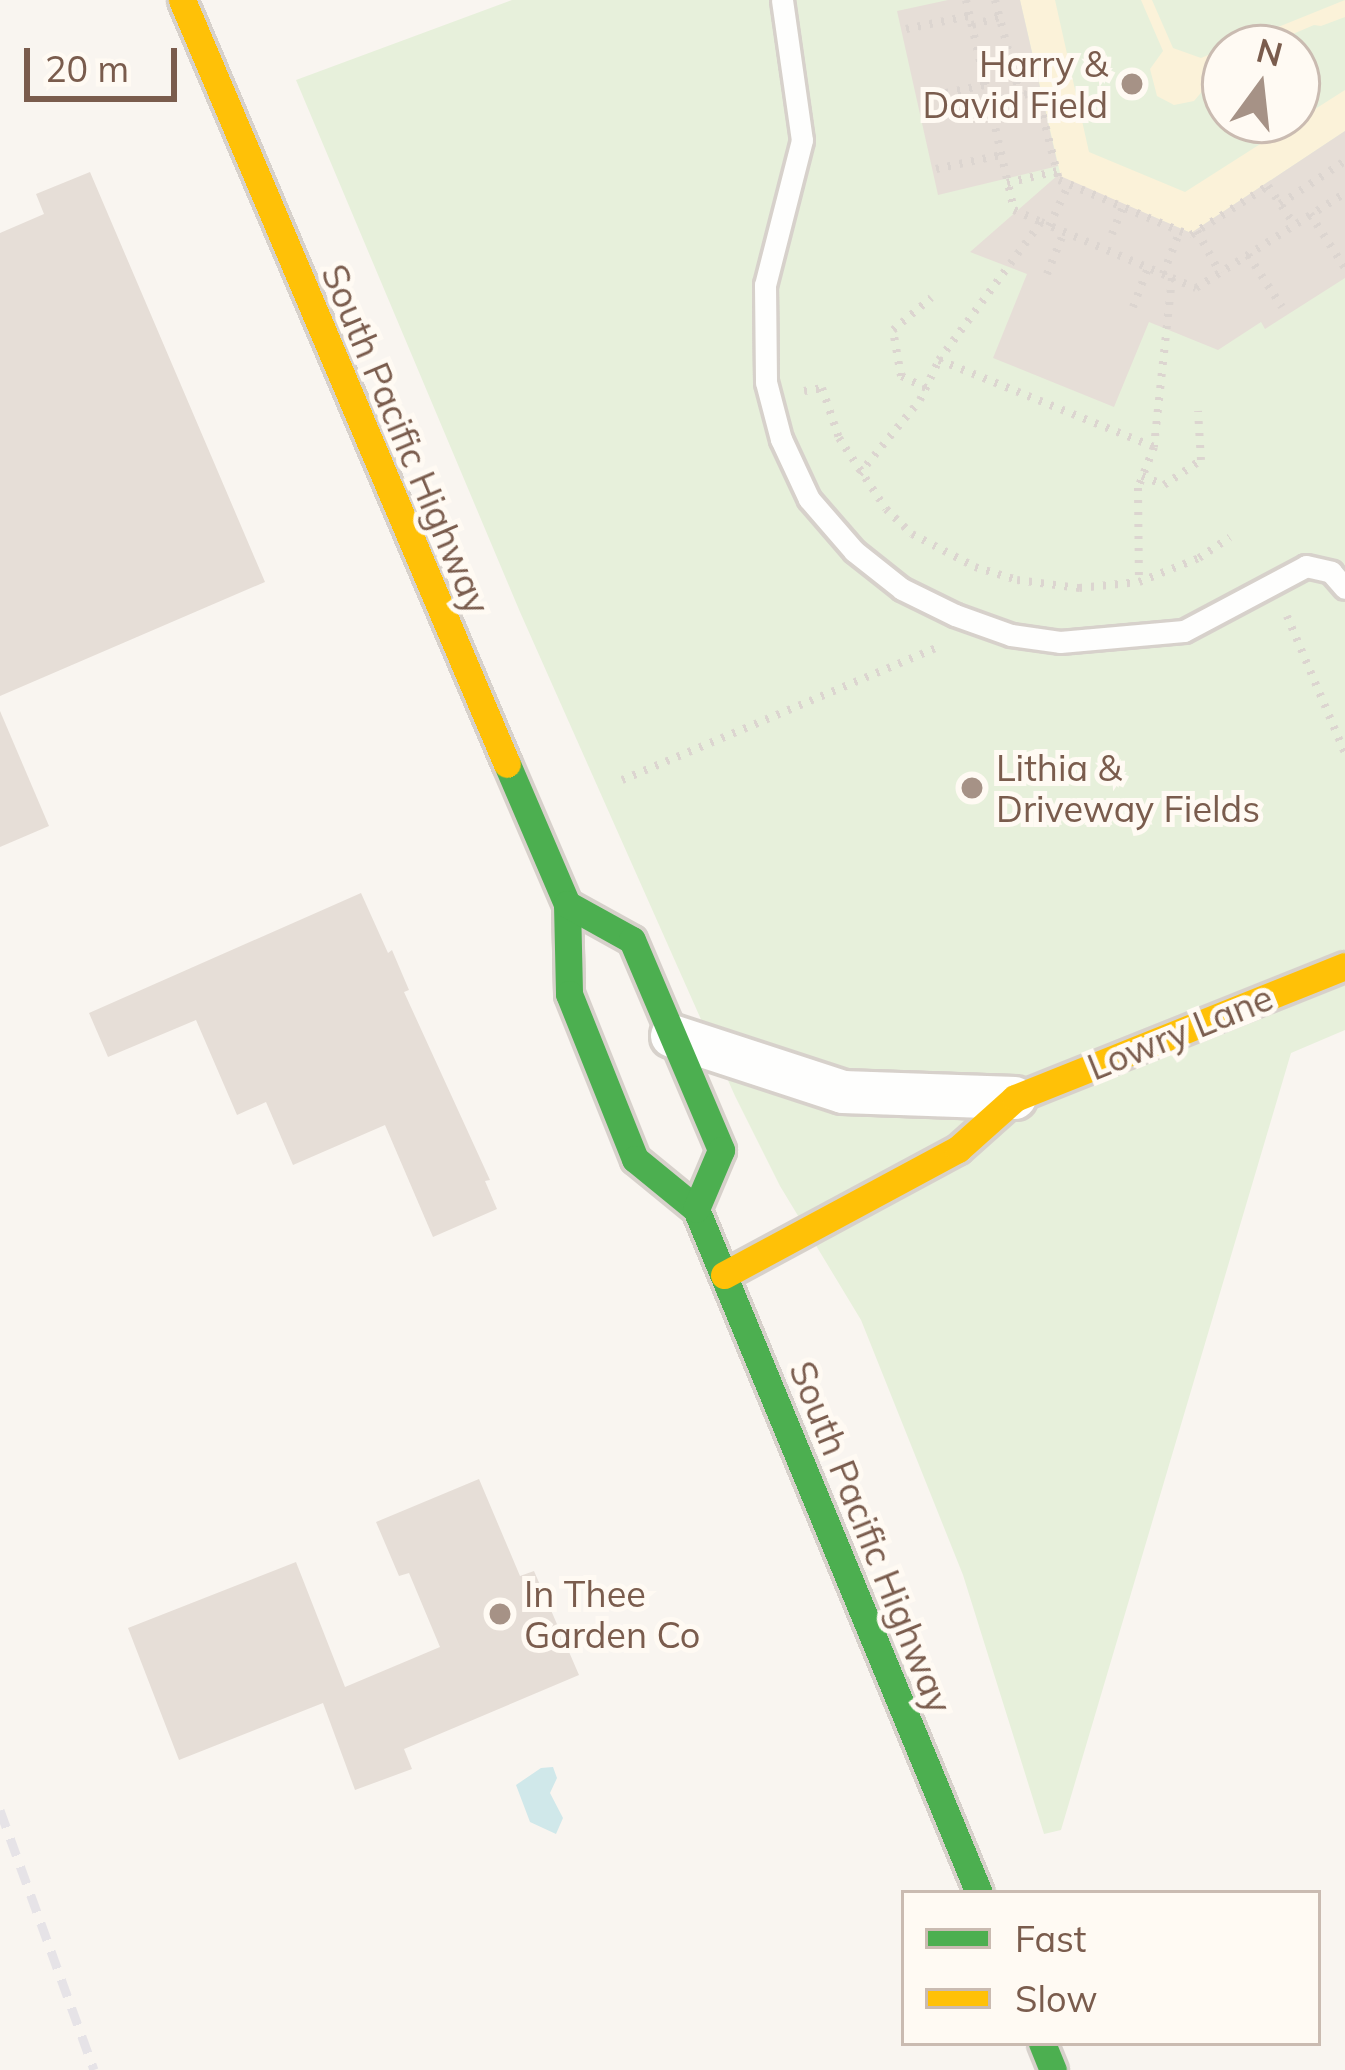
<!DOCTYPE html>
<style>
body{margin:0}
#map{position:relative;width:1345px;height:2070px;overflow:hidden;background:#f9f5f0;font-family:Mulish,sans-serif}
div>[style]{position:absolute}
.green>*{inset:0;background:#e7f0db}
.sand>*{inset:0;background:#fbf2d9}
.water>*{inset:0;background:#d0e8ea}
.building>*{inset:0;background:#e6ded7}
.path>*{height:8px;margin-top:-4px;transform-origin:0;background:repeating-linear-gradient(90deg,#dcd5d0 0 3px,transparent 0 12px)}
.roads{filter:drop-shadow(3px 0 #d7d1cb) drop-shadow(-3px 0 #d7d1cb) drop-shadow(0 3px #d7d1cb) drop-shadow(0 -3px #d7d1cb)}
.lane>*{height:21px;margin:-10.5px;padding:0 10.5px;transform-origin:10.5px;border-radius:10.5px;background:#fefefd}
.street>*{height:42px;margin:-21px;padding:0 21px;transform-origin:21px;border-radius:21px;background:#fefefd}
.fast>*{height:27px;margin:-13.5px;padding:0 13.5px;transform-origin:13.5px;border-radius:13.5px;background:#4caf50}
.slow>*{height:27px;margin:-13.5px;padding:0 13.5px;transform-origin:13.5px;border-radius:13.5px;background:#ffc107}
.rail>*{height:9px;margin-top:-4.5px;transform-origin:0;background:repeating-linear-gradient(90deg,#e6e3e7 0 18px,transparent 0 30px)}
.dots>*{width:33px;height:33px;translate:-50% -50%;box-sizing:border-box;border:6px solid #fffaf3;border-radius:50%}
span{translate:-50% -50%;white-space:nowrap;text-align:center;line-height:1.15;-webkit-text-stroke:10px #fffaf3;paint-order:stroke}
.poi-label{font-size:36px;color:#7a5c4d}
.right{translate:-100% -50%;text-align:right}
.left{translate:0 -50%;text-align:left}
.street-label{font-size:36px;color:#7a5c4d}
.legend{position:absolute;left:901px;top:1890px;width:420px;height:156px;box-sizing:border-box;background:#fffaf3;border:3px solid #cabbb1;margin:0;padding:15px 21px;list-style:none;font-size:36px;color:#7a5c4d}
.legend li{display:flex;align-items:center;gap:24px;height:60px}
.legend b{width:60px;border:3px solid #cabbb1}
.north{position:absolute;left:1201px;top:24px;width:120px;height:120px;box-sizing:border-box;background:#fffaf3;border:3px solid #cabbb1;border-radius:50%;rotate:15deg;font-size:33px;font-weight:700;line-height:48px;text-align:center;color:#7a5c4d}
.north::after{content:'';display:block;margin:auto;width:42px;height:54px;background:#a69286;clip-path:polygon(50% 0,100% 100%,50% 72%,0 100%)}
.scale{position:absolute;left:24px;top:48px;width:153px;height:54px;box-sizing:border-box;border:6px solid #7a5c4d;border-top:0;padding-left:15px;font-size:36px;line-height:42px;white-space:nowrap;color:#7a5c4d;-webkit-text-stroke:9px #fffaf3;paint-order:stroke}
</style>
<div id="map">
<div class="green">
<div style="clip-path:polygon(evenodd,512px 0,1345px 0,1345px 1030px,1291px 1053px,1061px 1830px,1044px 1834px,963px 1575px,861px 1320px,780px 1186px,735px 1096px,520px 612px,296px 80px,512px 0,1225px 48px,1297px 48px,1297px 120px,1225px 120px,1225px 48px)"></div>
</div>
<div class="sand">
<div style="clip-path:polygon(1020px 0,1055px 0,1089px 152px,1185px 192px,1345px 90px,1345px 131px,1191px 233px,1061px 177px)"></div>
<div style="clip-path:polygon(1141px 0,1152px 0,1173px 48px,1201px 58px,1225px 48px,1225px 63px,1207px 71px,1205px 88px,1194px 101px,1174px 105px,1157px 96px,1150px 69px,1163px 51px)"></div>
<div style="clip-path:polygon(1345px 0,1345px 17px,1321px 26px,1314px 25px,1260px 48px,1226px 48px)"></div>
</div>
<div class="water">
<div style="clip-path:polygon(553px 1767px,557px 1778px,550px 1793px,563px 1818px,556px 1834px,530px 1822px,516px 1785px,541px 1768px)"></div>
</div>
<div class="building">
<div style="clip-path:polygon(948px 0,1020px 0,1058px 166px,938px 195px,897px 11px)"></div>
<div style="clip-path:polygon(1345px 131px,1345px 278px,1265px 329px,1261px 322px,1218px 350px,1149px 322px,1114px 407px,993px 358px,1027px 274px,970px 252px,1058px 175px,1191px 233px)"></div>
<div style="clip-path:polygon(90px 172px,265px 582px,0 696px,0 233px,44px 214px,36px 194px)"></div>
<div style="clip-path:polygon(0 711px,49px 826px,0 847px)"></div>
<div style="clip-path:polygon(361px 893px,388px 953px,392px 950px,409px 990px,404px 992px,490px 1180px,485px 1181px,497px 1209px,433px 1237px,385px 1125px,293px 1165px,266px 1102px,237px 1115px,196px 1020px,108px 1057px,89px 1013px)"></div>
<div style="clip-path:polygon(479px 1479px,520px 1576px,534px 1571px,579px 1675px,404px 1749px,412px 1769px,355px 1790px,323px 1703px,179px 1760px,128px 1628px,296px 1562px,345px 1687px,440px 1647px,409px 1573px,399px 1576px,376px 1522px)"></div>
</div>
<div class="path">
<div style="left:966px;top:0;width:215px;rotate:77.1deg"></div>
<div style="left:1014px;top:210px;width:30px;rotate:24deg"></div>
<div style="left:995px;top:0;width:98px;rotate:75.3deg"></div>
<div style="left:972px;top:25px;width:29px;rotate:-16deg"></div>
<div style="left:906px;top:29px;width:64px;rotate:-11.7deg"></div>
<div style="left:922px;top:98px;width:64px;rotate:-11.7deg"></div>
<div style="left:989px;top:102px;width:49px;rotate:-11.8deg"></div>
<div style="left:1037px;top:92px;width:91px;rotate:76deg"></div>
<div style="left:1059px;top:180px;width:131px;rotate:22.9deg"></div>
<div style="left:1180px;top:231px;width:12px;rotate:20deg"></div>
<div style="left:1191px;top:235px;width:91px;rotate:-32.5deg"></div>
<div style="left:1268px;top:186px;width:46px;rotate:55.6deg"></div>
<div style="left:936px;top:169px;width:66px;rotate:-12.2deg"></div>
<div style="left:1007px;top:183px;width:51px;rotate:-13.5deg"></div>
<div style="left:1280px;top:204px;width:78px;rotate:-33.5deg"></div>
<div style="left:1310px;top:214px;width:64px;rotate:57.1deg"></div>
<div style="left:1049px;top:226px;width:47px;rotate:-64.5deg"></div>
<div style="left:1197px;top:231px;width:48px;rotate:61.3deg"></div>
<div style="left:1112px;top:234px;width:29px;rotate:-68deg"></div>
<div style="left:1248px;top:255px;width:62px;rotate:56.8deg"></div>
<div style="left:1047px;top:274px;width:45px;rotate:-68deg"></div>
<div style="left:1163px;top:274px;width:46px;rotate:-68.4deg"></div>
<div style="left:1172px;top:278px;width:26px;rotate:23deg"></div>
<div style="left:1196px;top:288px;width:177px;rotate:-32.5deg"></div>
<div style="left:1133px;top:307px;width:42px;rotate:-69deg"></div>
<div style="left:939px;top:360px;width:172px;rotate:-53.5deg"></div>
<div style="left:1041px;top:222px;width:142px;rotate:23.1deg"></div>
<div style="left:1172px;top:278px;width:170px;rotate:96.1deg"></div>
<div style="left:926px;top:388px;width:28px;rotate:-154deg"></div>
<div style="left:901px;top:376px;width:47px;rotate:-99.9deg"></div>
<div style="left:893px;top:330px;width:50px;rotate:-40.1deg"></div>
<div style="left:804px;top:391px;width:18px;rotate:-9deg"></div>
<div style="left:822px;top:388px;width:53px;rotate:71.2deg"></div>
<div style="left:839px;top:438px;width:85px;rotate:56.5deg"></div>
<div style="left:886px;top:509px;width:36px;rotate:44deg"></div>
<div style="left:912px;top:534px;width:71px;rotate:27.6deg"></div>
<div style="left:975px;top:567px;width:44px;rotate:17.2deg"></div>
<div style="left:1017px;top:580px;width:63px;rotate:7.4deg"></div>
<div style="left:1079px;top:588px;width:60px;rotate:-5.7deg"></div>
<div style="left:1139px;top:582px;width:65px;rotate:-21.8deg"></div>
<div style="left:1199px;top:558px;width:37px;rotate:-34deg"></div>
<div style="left:859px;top:474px;width:96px;rotate:-50.5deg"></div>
<div style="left:920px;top:400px;width:44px;rotate:-64.6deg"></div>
<div style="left:939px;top:360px;width:232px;rotate:22deg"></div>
<div style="left:1154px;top:447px;width:44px;rotate:111.3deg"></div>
<div style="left:1138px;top:488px;width:94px;rotate:89.4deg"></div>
<div style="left:1142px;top:476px;width:24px;rotate:22deg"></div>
<div style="left:1164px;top:485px;width:45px;rotate:-34deg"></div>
<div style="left:1201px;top:460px;width:49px;rotate:-93.5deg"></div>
<div style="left:1287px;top:616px;width:149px;rotate:67.1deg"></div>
<div style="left:622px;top:780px;width:346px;rotate:-22.8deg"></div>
</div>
<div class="roads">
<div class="lane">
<div style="left:782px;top:0;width:141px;rotate:81.9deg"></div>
<div style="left:802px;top:140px;width:150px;rotate:104.3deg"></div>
<div style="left:765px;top:285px;width:97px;rotate:89.4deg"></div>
<div style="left:766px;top:382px;width:59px;rotate:75.3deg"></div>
<div style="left:781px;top:439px;width:66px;rotate:65deg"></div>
<div style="left:809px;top:499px;width:69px;rotate:49.1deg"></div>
<div style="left:854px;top:551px;width:61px;rotate:38.4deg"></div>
<div style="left:902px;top:589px;width:59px;rotate:26.1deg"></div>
<div style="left:955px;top:615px;width:59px;rotate:19.7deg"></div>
<div style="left:1011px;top:635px;width:49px;rotate:8.1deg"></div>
<div style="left:1060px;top:642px;width:124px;rotate:-5.1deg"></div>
<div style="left:1184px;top:631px;width:138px;rotate:-28deg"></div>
<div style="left:1306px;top:566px;width:26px;rotate:13deg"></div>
<div style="left:1331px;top:572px;width:21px;rotate:49deg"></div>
</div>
<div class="street">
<div style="left:672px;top:1036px;width:180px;rotate:18.1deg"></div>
<div style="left:843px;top:1092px;width:172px;rotate:2deg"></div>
</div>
<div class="fast">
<div style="left:507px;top:764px;width:152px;rotate:66.8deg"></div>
<div style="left:567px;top:904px;width:90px;rotate:88.7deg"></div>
<div style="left:569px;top:994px;width:178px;rotate:68.2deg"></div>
<div style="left:635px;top:1159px;width:79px;rotate:39.3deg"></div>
<div style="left:696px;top:1209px;width:740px;rotate:67.52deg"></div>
<div style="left:567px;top:904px;width:74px;rotate:29deg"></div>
<div style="left:632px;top:940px;width:228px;rotate:67deg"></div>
<div style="left:721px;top:1150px;width:64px;rotate:113deg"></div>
<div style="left:1042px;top:2043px;width:29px;rotate:68deg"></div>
</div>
<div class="slow">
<div style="left:182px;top:0;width:830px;rotate:66.96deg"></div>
<div style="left:724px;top:1275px;width:266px;rotate:-28.3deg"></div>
<div style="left:958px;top:1149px;width:76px;rotate:-41.8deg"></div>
<div style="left:1015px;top:1098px;width:355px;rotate:-21.8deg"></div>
</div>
</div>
<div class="rail">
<div style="left:0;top:1810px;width:276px;rotate:70.1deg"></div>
</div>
<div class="dots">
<div style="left:1132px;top:84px;background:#a69286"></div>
<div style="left:972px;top:788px;background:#a69286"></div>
<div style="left:500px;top:1614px;background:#a69286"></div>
</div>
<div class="poi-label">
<span class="right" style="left:1108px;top:84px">Harry &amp;<br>David Field</span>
<span class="left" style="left:996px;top:788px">Lithia &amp;<br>Driveway Fields</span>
<span class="left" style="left:524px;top:1614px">In Thee<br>Garden Co</span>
</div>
<div class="street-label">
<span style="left:406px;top:439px;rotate:67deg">South Pacific Highway</span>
<span style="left:1180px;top:1032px;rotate:-22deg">Lowry Lane</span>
<span style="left:871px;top:1537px;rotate:68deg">South Pacific Highway</span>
</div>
<ul class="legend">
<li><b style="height:15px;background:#4caf50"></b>Fast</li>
<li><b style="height:15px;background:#ffc107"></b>Slow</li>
</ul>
<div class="north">N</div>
<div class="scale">20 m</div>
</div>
